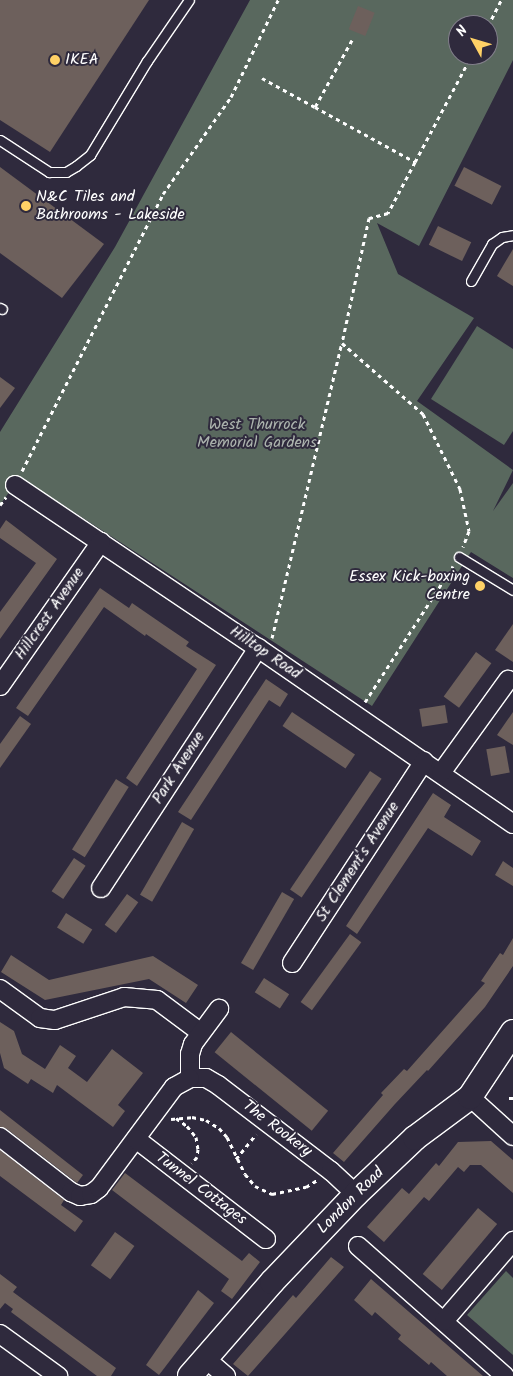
<!DOCTYPE html>
<style>
body{margin:0}
#map{position:relative;width:513px;height:1376px;overflow:hidden;background:#2f2a3d;font-family:Kalam,sans-serif}
div>[style]{position:absolute}
.green>*{inset:0;background:#59685e}
.building>*{inset:0;background:#6d605c;transform-origin:0 0}
.path>*{height:3px;margin-top:-1.5px;transform-origin:0;background:repeating-linear-gradient(90deg,#fff 0 4px,transparent 0 8px)}
.roads{filter:drop-shadow(1px 0 #fff) drop-shadow(-1px 0 #fff) drop-shadow(0 1px #fff) drop-shadow(0 -1px #fff)}
.lane>*{height:9px;margin:-4.5px;padding:0 4.5px;transform-origin:4.5px;border-radius:4.5px;background:#2f2a3d}
.street>*{height:18px;margin:-9px;padding:0 9px;transform-origin:9px;border-radius:9px;background:#2f2a3d}
.secondary>*{height:24px;margin:-12px;padding:0 12px;transform-origin:12px;border-radius:12px;background:#2f2a3d}
.dots>*{width:14px;height:14px;translate:-50% -50%;box-sizing:border-box;border:2px solid #2f2a3d;border-radius:50%}
span{translate:-50% -50%;white-space:nowrap;text-align:center;line-height:1.15;-webkit-text-stroke:4px #2f2a3d;paint-order:stroke}
.poi-label{font-size:16px;color:#fff}
.left{translate:0 -50%;text-align:left}
.right{translate:-100% -50%;text-align:right}
.park-label{font-size:16px;color:#acb4ae}
.street-label{font-size:16px;color:#fff}
.north{position:absolute;left:448px;top:15px;width:50px;height:50px;box-sizing:border-box;background:#2f2a3d;border:1px solid #827f8b;border-radius:50%;rotate:309deg;font-size:14px;font-weight:700;line-height:20px;text-align:center;color:#fff}
.north::after{content:'';display:block;margin:auto;width:18px;height:22px;background:#ffd166;clip-path:polygon(50% 0,100% 100%,50% 72%,0 100%)}
</style>
<div id="map">
<div class="green">
<div style="clip-path:polygon(evenodd,250px 0,513px 0,513px 60px,419px 246px,377px 223px,398px 274px,474px 318px,417px 401px,513px 470px,493px 511px,513px 483px,513px 578px,471px 552px,372px 706px,20px 477px,0 505px,0 432px,115px 247px,250px 0,458px 25px,488px 25px,488px 55px,458px 55px,458px 25px)"></div>
<div style="clip-path:polygon(477px 326px,513px 349px,513px 431px,504px 445px,431px 399px)"></div>
<div style="clip-path:polygon(506px 1271px,513px 1278px,513px 1355px,467px 1315px)"></div>
</div>
<div class="building">
<div style="clip-path:polygon(0 0,149px 0,50px 152px,0 120px)"></div>
<div style="left:358px;top:6px;width:18px;height:25px;rotate:22deg"></div>
<div style="clip-path:polygon(0 167px,104px 244px,62px 298px,0 253px)"></div>
<div style="left:464px;top:167px;width:42px;height:21px;rotate:27deg"></div>
<div style="left:438px;top:226px;width:37px;height:21px;rotate:26deg"></div>
<div style="clip-path:polygon(513px 249px,513px 286px,497px 276px)"></div>
<div style="clip-path:polygon(0 377px,15px 388px,0 408px)"></div>
<div style="clip-path:polygon(6px 520px,57px 559px,0 639px,0 612px,36px 563px,0 538px,0 529px)"></div>
<div style="clip-path:polygon(100px 588px,129px 608px,132px 603px,164px 625px,189px 642px,186px 646px,216px 665px,137px 786px,126px 778px,197px 669px,146px 634px,145px 636px,104px 607px,28px 716px,16px 708px)"></div>
<div style="clip-path:polygon(513px 624px,513px 662px,495px 650px)"></div>
<div style="left:476px;top:652px;width:19px;height:55px;rotate:36deg"></div>
<div style="clip-path:polygon(266px 679px,288px 694px,280px 707px,269px 700px,191px 820px,178px 812px)"></div>
<div style="left:445px;top:705px;width:18px;height:26px;rotate:81deg"></div>
<div style="left:292px;top:712px;width:76px;height:17px;rotate:34deg"></div>
<div style="clip-path:polygon(513px 712px,513px 745px,497px 735px)"></div>
<div style="clip-path:polygon(20px 716px,31px 724px,0 768px,0 744px)"></div>
<div style="left:505px;top:746px;width:27px;height:19px;rotate:80deg"></div>
<div style="left:370px;top:771px;width:14px;height:143px;rotate:34deg"></div>
<div style="left:116px;top:779px;width:15px;height:83px;rotate:32deg"></div>
<div style="clip-path:polygon(433px 793px,451px 805px,444px 817px,481px 841px,472px 856px,428px 828px,357px 934px,346px 926px)"></div>
<div style="left:182px;top:822px;width:14px;height:84px;rotate:30deg"></div>
<div style="left:74px;top:858px;width:14px;height:40px;rotate:34deg"></div>
<div style="clip-path:polygon(503px 861px,513px 868px,513px 886px,495px 875px)"></div>
<div style="left:282px;top:892px;width:14px;height:82px;rotate:30deg"></div>
<div style="left:127px;top:894px;width:14px;height:38px;rotate:36deg"></div>
<div style="left:66px;top:913px;width:31px;height:17px;rotate:32deg"></div>
<div style="left:350px;top:934px;width:14px;height:84px;rotate:36deg"></div>
<div style="clip-path:polygon(513px 938px,513px 966px,485px 1007px,428px 1071px,427px 1070px,395px 1104px,344px 1162px,333px 1153px,383px 1095px,381px 1093px,404px 1069px,407px 1071px,485px 983px,481px 981px,500px 953px,503px 955px)"></div>
<div style="clip-path:polygon(11px 955px,49px 980px,153px 956px,198px 985px,186px 1003px,149px 979px,45px 1000px,1px 972px)"></div>
<div style="left:264px;top:978px;width:30px;height:17px;rotate:33deg"></div>
<div style="clip-path:polygon(0 1022px,14px 1031px,22px 1054px,45px 1069px,60px 1045px,76px 1056px,68px 1068px,87px 1082px,112px 1049px,143px 1073px,118px 1105px,125px 1111px,113px 1127px,57px 1085px,53px 1093px,31px 1079px,28px 1084px,4px 1068px,0 1053px)"></div>
<div style="left:231px;top:1032px;width:125px;height:26px;rotate:39deg"></div>
<div style="clip-path:polygon(0 1110px,83px 1175px,77px 1183px,7px 1129px,0 1127px)"></div>
<div style="clip-path:polygon(491px 1141px,513px 1160px,513px 1193px,481px 1165px,470px 1165px,464px 1172px,458px 1167px,429px 1201px,424px 1197px,384px 1242px,367px 1227px,402px 1188px,409px 1194px,436px 1163px,439px 1166px,458px 1142px)"></div>
<div style="clip-path:polygon(0 1150px,64px 1200px,61px 1205px,83px 1221px,75px 1232px,0 1176px)"></div>
<div style="clip-path:polygon(125px 1173px,242px 1261px,249px 1253px,260px 1262px,232px 1299px,221px 1291px,229px 1279px,112px 1190px)"></div>
<div style="left:478px;top:1208px;width:25px;height:86px;rotate:40deg"></div>
<div style="left:115px;top:1232px;width:24px;height:41px;rotate:36deg"></div>
<div style="clip-path:polygon(331px 1257px,344px 1267px,248px 1376px,233px 1364px,293px 1295px,296px 1298px)"></div>
<div style="clip-path:polygon(0 1274px,17px 1287px,13px 1292px,116px 1368px,111px 1376px,97px 1376px,11px 1312px,13px 1309px,5px 1303px,0 1309px)"></div>
<div style="clip-path:polygon(371px 1279px,483px 1376px,447px 1376px,431px 1362px,429px 1365px,398px 1339px,401px 1335px,375px 1312px,372px 1316px,354px 1300px)"></div>
<div style="clip-path:polygon(198px 1290px,214px 1303px,159px 1375px,146px 1365px)"></div>
</div>
<div class="path">
<div style="left:488px;top:26px;width:29px;rotate:-63deg"></div>
<div style="left:352px;top:40px;width:77px;rotate:118.9deg"></div>
<div style="left:315px;top:107px;width:114px;rotate:28.8deg"></div>
<div style="left:415px;top:162px;width:58px;rotate:117.9deg"></div>
<div style="left:388px;top:213px;width:20px;rotate:165deg"></div>
<div style="left:369px;top:218px;width:128px;rotate:102.2deg"></div>
<div style="left:342px;top:343px;width:108px;rotate:41.2deg"></div>
<div style="left:423px;top:414px;width:84px;rotate:63.7deg"></div>
<div style="left:460px;top:489px;width:43px;rotate:77.9deg"></div>
<div style="left:469px;top:531px;width:17px;rotate:111deg"></div>
<div style="left:262px;top:78px;width:60px;rotate:28.7deg"></div>
<div style="left:415px;top:162px;width:121px;rotate:-62deg"></div>
<div style="left:22px;top:471px;width:311px;rotate:-63deg"></div>
<div style="left:163px;top:194px;width:118px;rotate:-55deg"></div>
<div style="left:231px;top:97px;width:108px;rotate:-64.1deg"></div>
<div style="left:0;top:505px;width:10px;rotate:-53deg"></div>
<div style="left:272px;top:638px;width:303px;rotate:-76.7deg"></div>
<div style="left:365px;top:702px;width:162px;rotate:-57.1deg"></div>
<div style="left:509px;top:1098px;width:4px"></div>
<div style="left:176px;top:1118px;width:14px;rotate:36deg"></div>
<div style="left:187px;top:1126px;width:14px;rotate:51deg"></div>
<div style="left:196px;top:1137px;width:12px;rotate:81deg"></div>
<div style="left:198px;top:1149px;width:8px;rotate:97deg"></div>
<div style="left:197px;top:1157px;width:8px;rotate:130deg"></div>
<div style="left:171px;top:1119px;width:21px;rotate:-5deg"></div>
<div style="left:192px;top:1117px;width:14px;rotate:12deg"></div>
<div style="left:206px;top:1120px;width:15px;rotate:32deg"></div>
<div style="left:219px;top:1128px;width:12px;rotate:48deg"></div>
<div style="left:227px;top:1137px;width:41px;rotate:64.1deg"></div>
<div style="left:245px;top:1174px;width:16px;rotate:50deg"></div>
<div style="left:255px;top:1186px;width:19px;rotate:25deg"></div>
<div style="left:272px;top:1194px;width:35px;rotate:-12deg"></div>
<div style="left:306px;top:1187px;width:13px;rotate:-32deg"></div>
<div style="left:236px;top:1159px;width:32px;rotate:-51deg"></div>
</div>
<div class="roads">
<div class="lane">
<div style="left:0;top:140px;width:59px;rotate:33.1deg"></div>
<div style="left:49px;top:172px;width:17px"></div>
<div style="left:66px;top:172px;width:12px;rotate:-31deg"></div>
<div style="left:76px;top:166px;width:18px;rotate:-38deg"></div>
<div style="left:90px;top:155px;width:110px;rotate:-58.8deg"></div>
<div style="left:147px;top:61px;width:74px;rotate:-55.5deg"></div>
<div style="left:471px;top:281px;width:43px;rotate:-60.4deg"></div>
<div style="left:492px;top:244px;width:12px;rotate:-35deg"></div>
<div style="left:502px;top:237px;width:11px;rotate:-10deg"></div>
<div style="left:0;top:308px;width:2px;rotate:27deg"></div>
<div style="left:459px;top:557px;width:63px;rotate:31.4deg"></div>
</div>
<div class="street">
<div style="left:15px;top:485px;width:293px;rotate:33.9deg"></div>
<div style="left:258px;top:648px;width:310px;rotate:34.6deg"></div>
<div style="left:0;top:686px;width:176px;rotate:-55deg"></div>
<div style="left:441px;top:773px;width:115px;rotate:-54.2deg"></div>
<div style="left:101px;top:888px;width:287px;rotate:-56.8deg"></div>
<div style="left:292px;top:963px;width:241px;rotate:-56.8deg"></div>
<div style="left:0;top:989px;width:49px;rotate:35.9deg"></div>
<div style="left:40px;top:1018px;width:15px;rotate:8deg"></div>
<div style="left:55px;top:1020px;width:73px;rotate:-18.4deg"></div>
<div style="left:124px;top:997px;width:33px;rotate:5deg"></div>
<div style="left:157px;top:1000px;width:54px;rotate:36.7deg"></div>
<div style="left:190px;top:1078px;width:16px"></div>
<div style="left:206px;top:1078px;width:14px;rotate:30deg"></div>
<div style="left:218px;top:1085px;width:142px;rotate:37.3deg"></div>
<div style="left:331px;top:1171px;width:34px;rotate:43deg"></div>
<div style="left:190px;top:1078px;width:24px;rotate:-90deg"></div>
<div style="left:190px;top:1054px;width:10px;rotate:-73deg"></div>
<div style="left:193px;top:1044px;width:44px;rotate:-53.4deg"></div>
<div style="left:470px;top:1097px;width:58px;rotate:42.2deg"></div>
<div style="left:0;top:1137px;width:90px;rotate:37.8deg"></div>
<div style="left:71px;top:1192px;width:10px;rotate:24deg"></div>
<div style="left:80px;top:1196px;width:11px;rotate:-10deg"></div>
<div style="left:91px;top:1194px;width:10px;rotate:-37deg"></div>
<div style="left:99px;top:1188px;width:126px;rotate:-53.4deg"></div>
<div style="left:174px;top:1087px;width:18px;rotate:-29deg"></div>
<div style="left:136px;top:1139px;width:164px;rotate:37.6deg"></div>
<div style="left:358px;top:1246px;width:196px;rotate:41.5deg"></div>
<div style="left:444px;top:1321px;width:106px;rotate:-49.2deg"></div>
<div style="left:0;top:1334px;width:72px;rotate:35.9deg"></div>
<div style="left:205px;top:1358px;width:28px;rotate:41deg"></div>
</div>
<div class="secondary">
<div style="left:190px;top:1376px;width:125px;rotate:-48.9deg"></div>
<div style="left:272px;top:1282px;width:122px;rotate:-46.3deg"></div>
<div style="left:356px;top:1194px;width:81px;rotate:-43.5deg"></div>
<div style="left:415px;top:1138px;width:69px;rotate:-36.7deg"></div>
<div style="left:470px;top:1097px;width:78px;rotate:-56.5deg"></div>
</div>
</div>
<div class="dots">
<div style="left:55px;top:60px;background:#ffd166"></div>
<div style="left:26px;top:206px;background:#ffd166"></div>
<div style="left:480px;top:586px;background:#ffd166"></div>
</div>
<div class="poi-label">
<span class="left" style="left:65px;top:60px">IKEA</span>
<span class="left" style="left:36px;top:206px">N&amp;C Tiles and<br>Bathrooms - Lakeside</span>
<span class="right" style="left:470px;top:586px">Essex Kick-boxing<br>Centre</span>
</div>
<div class="park-label">
<span style="left:257px;top:434px">West Thurrock<br>Memorial Gardens</span>
</div>
<div class="street-label">
<span style="left:50px;top:614px;rotate:-55deg">Hillcrest Avenue</span>
<span style="left:265px;top:653px;rotate:34deg">Hilltop Road</span>
<span style="left:179px;top:768px;rotate:-57deg">Park Avenue</span>
<span style="left:358px;top:862px;rotate:-57deg">St Clement's Avenue</span>
<span style="left:277px;top:1129px;rotate:37deg">The Rookery</span>
<span style="left:201px;top:1189px;rotate:37deg">Tunnel Cottages</span>
<span style="left:351px;top:1201px;rotate:-45deg">London Road</span>
</div>
<div class="north">N</div>
</div>
